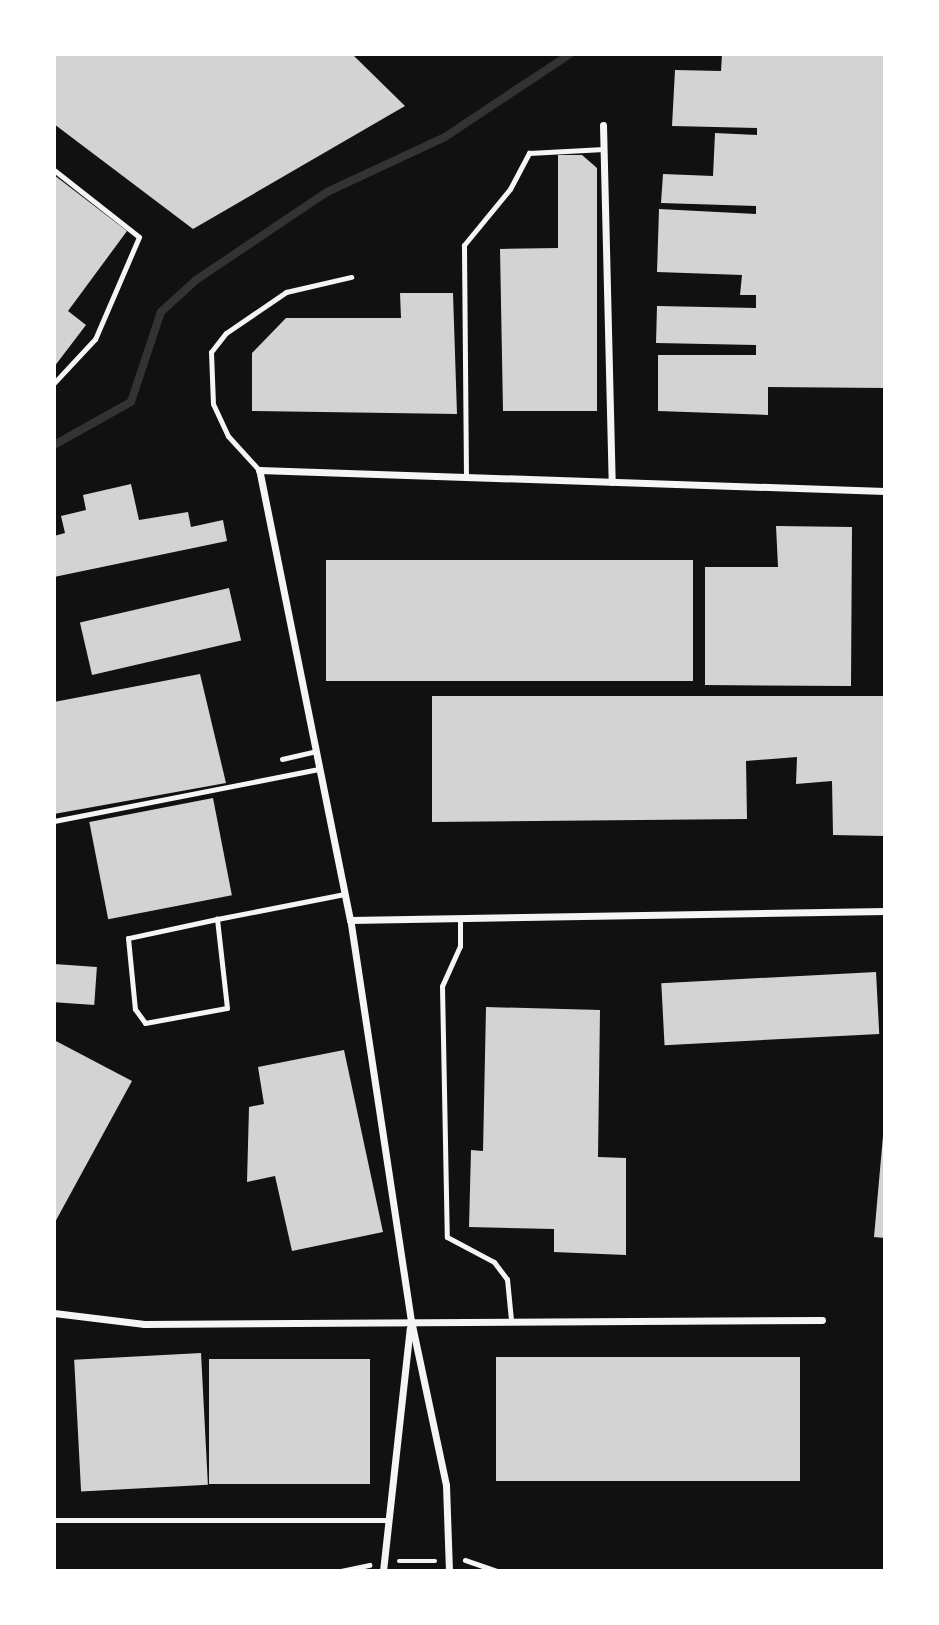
<!DOCTYPE html>
<style>
body{margin:0}
#map{position:relative;width:939px;height:1625px;overflow:hidden;background:#111;font-family:Spectral,serif}
div>[style]{position:absolute}
.stream>*{height:8px;margin:-4px;padding:0 4px;transform-origin:4px;border-radius:4px;background:#333}
.building>*{inset:0;background:#d3d3d3;transform-origin:0 0}
.path>*{height:4.5px;margin:-2.25px;padding:0 2.25px;transform-origin:2.25px;border-radius:2.25px;background:#f5f5f5}
.service>*{height:5px;margin:-2.5px;padding:0 2.5px;transform-origin:2.5px;border-radius:2.5px;background:#f5f5f5}
.minor>*{height:7px;margin:-3.5px;padding:0 3.5px;transform-origin:3.5px;border-radius:3.5px;background:#f5f5f5}
span{translate:-50% -50%;white-space:nowrap;text-align:center;line-height:1.15;-webkit-text-stroke:7px #fff;paint-order:stroke}
.frame{position:absolute;inset:0;border:56px solid #fff;pointer-events:none}
</style>
<div id="map">
<div class="stream">
<div style="left:54px;top:445px;width:88px;rotate:-29.2deg"></div>
<div style="left:131px;top:402px;width:95px;rotate:-71.6deg"></div>
<div style="left:161px;top:312px;width:47px;rotate:-42.4deg"></div>
<div style="left:196px;top:280px;width:158px;rotate:-33.9deg"></div>
<div style="left:327px;top:192px;width:130px;rotate:-25deg"></div>
<div style="left:445px;top:137px;width:150px;rotate:-33.6deg"></div>
</div>
<div class="building">
<div style="clip-path:polygon(54px 54px,352px 54px,405px 106px,193px 229px,54px 124px)"></div>
<div style="clip-path:polygon(722px 54px,885px 54px,885px 388px,768px 387px,768px 415px,658px 411px,658px 355px,756px 355px,756px 345px,656px 343px,657px 306px,756px 308px,756px 295px,740px 295px,742px 275px,657px 272px,659px 209px,756px 214px,756px 206px,661px 203px,663px 174px,713px 176px,715px 133px,757px 135px,757px 128px,672px 126px,675px 70px,721px 71px)"></div>
<div style="clip-path:polygon(558px 155px,582px 155px,597px 168px,597px 411px,503px 411px,500px 249px,558px 248px)"></div>
<div style="clip-path:polygon(54px 175px,127px 231px,68px 311px,86px 325px,54px 367px)"></div>
<div style="clip-path:polygon(400px 293px,453px 293px,457px 414px,252px 411px,252px 353px,286px 318px,401px 318px)"></div>
<div style="clip-path:polygon(131px 484px,139px 520px,188px 512px,191px 527px,223px 520px,227px 541px,54px 577px,54px 536px,65px 533px,61px 516px,86px 510px,83px 495px)"></div>
<div style="clip-path:polygon(776px 526px,852px 527px,851px 686px,705px 685px,705px 567px,778px 567px)"></div>
<div style="left:326px;top:560px;width:367px;height:121px"></div>
<div style="left:229px;top:588px;width:54px;height:153px;rotate:77deg"></div>
<div style="clip-path:polygon(200px 674px,226px 783px,54px 814px,54px 702px)"></div>
<div style="clip-path:polygon(432px 696px,885px 696px,885px 836px,833px 835px,832px 781px,796px 784px,797px 757px,746px 761px,747px 819px,432px 822px)"></div>
<div style="left:213px;top:798px;width:99px;height:126px;rotate:79deg"></div>
<div style="left:54px;top:964px;width:43px;height:38px;rotate:4deg"></div>
<div style="left:876px;top:972px;width:62px;height:215px;rotate:87deg"></div>
<div style="clip-path:polygon(486px 1007px,600px 1010px,598px 1157px,626px 1158px,626px 1255px,554px 1252px,554px 1229px,469px 1227px,471px 1150px,483px 1151px)"></div>
<div style="clip-path:polygon(54px 1040px,132px 1081px,54px 1224px)"></div>
<div style="clip-path:polygon(344px 1050px,383px 1232px,292px 1251px,275px 1176px,247px 1182px,249px 1107px,264px 1104px,258px 1067px)"></div>
<div style="clip-path:polygon(883px 1136px,885px 1136px,885px 1238px,874px 1237px)"></div>
<div style="left:201px;top:1353px;width:132px;height:127px;rotate:87deg"></div>
<div style="left:800px;top:1357px;width:124px;height:304px;rotate:90deg"></div>
<div style="left:209px;top:1359px;width:161px;height:125px"></div>
</div>
<div class="path">
<div style="left:465px;top:1560px;width:34px;rotate:19deg"></div>
<div style="left:399px;top:1561px;width:36px"></div>
<div style="left:341px;top:1571px;width:29px;rotate:-12deg"></div>
</div>
<div class="service">
<div style="left:54px;top:170px;width:108px;rotate:38.2deg"></div>
<div style="left:139px;top:237px;width:111px;rotate:113.3deg"></div>
<div style="left:95px;top:339px;width:60px;rotate:133deg"></div>
<div style="left:259px;top:470px;width:46px;rotate:-132.4deg"></div>
<div style="left:228px;top:436px;width:35px;rotate:-115deg"></div>
<div style="left:213px;top:404px;width:52px;rotate:-92.2deg"></div>
<div style="left:211px;top:352px;width:24px;rotate:-52deg"></div>
<div style="left:226px;top:333px;width:73px;rotate:-34.3deg"></div>
<div style="left:286px;top:292px;width:67px;rotate:-13deg"></div>
<div style="left:466px;top:477px;width:232px;rotate:-90.5deg"></div>
<div style="left:464px;top:245px;width:72px;rotate:-50.6deg"></div>
<div style="left:510px;top:189px;width:41px;rotate:-62.2deg"></div>
<div style="left:529px;top:153px;width:75px;rotate:-3.1deg"></div>
<div style="left:282px;top:759px;width:35px;rotate:-13deg"></div>
<div style="left:54px;top:821px;width:271px;rotate:-11.1deg"></div>
<div style="left:460px;top:918px;width:28px;rotate:90deg"></div>
<div style="left:460px;top:946px;width:44px;rotate:114.2deg"></div>
<div style="left:442px;top:986px;width:251px;rotate:88.9deg"></div>
<div style="left:447px;top:1237px;width:53px;rotate:28deg"></div>
<div style="left:494px;top:1262px;width:21px;rotate:53deg"></div>
<div style="left:507px;top:1279px;width:41px;rotate:84.4deg"></div>
<div style="left:217px;top:919px;width:91px;rotate:167.9deg"></div>
<div style="left:128px;top:938px;width:71px;rotate:84.4deg"></div>
<div style="left:135px;top:1009px;width:17px;rotate:54deg"></div>
<div style="left:145px;top:1023px;width:83px;rotate:-10.4deg"></div>
<div style="left:227px;top:1008px;width:90px;rotate:-96.4deg"></div>
<div style="left:217px;top:919px;width:130px;rotate:-11.1deg"></div>
<div style="left:54px;top:1520px;width:334px"></div>
</div>
<div class="minor">
<div style="left:603px;top:125px;width:357px;rotate:88.6deg"></div>
<div style="left:350px;top:920px;width:535px;rotate:-0.96deg"></div>
<div style="left:54px;top:1313px;width:91px;rotate:7deg"></div>
<div style="left:144px;top:1324px;width:678px;rotate:-0.34deg"></div>
<div style="left:383px;top:1571px;width:244px;rotate:-83.7deg"></div>
<div style="left:449px;top:1571px;width:86px;rotate:-92deg"></div>
<div style="left:446px;top:1485px;width:168px;rotate:-102deg"></div>
<div style="left:411px;top:1321px;width:406px;rotate:-98.6deg"></div>
<div style="left:350px;top:920px;width:459px;rotate:-101.4deg"></div>
<div style="left:259px;top:470px;width:626px;rotate:1.92deg"></div>
</div>
<div class="frame"></div>
</div>
